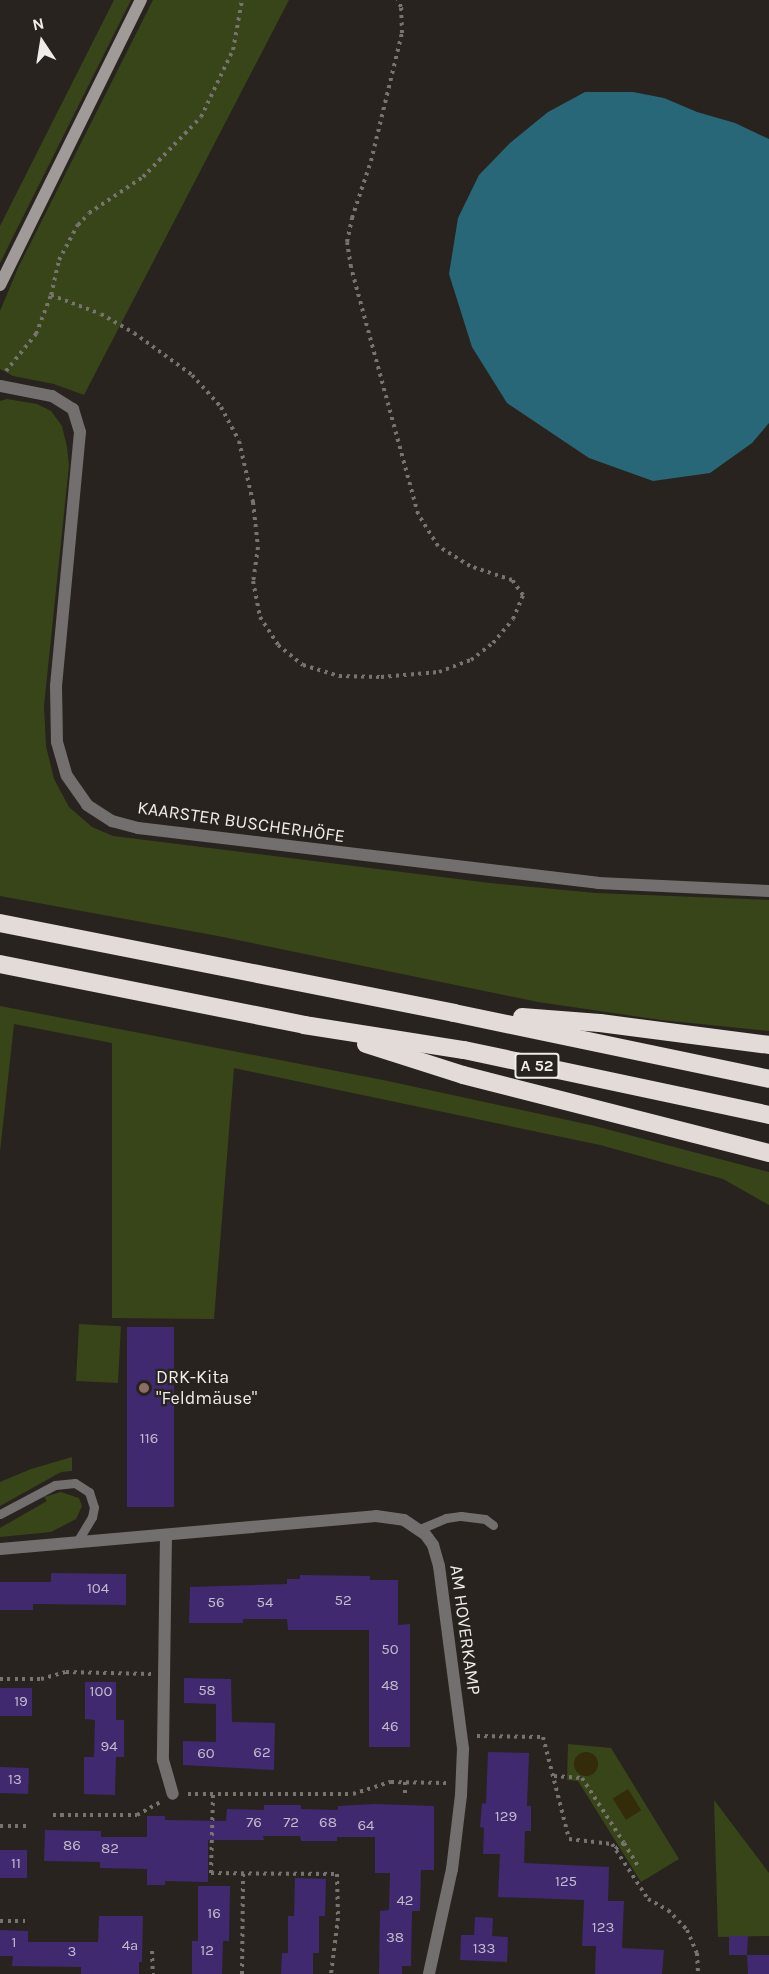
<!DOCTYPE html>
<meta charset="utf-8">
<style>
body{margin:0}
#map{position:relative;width:769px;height:1974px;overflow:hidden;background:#28231f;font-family:Karla,sans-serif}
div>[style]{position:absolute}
.green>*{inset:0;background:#384518;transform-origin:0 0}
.sand>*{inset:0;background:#332b09;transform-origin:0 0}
.round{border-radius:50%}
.water>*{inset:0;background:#286777}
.building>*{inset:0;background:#40296e;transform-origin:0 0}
.path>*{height:4px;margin-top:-2px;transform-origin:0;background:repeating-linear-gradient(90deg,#777370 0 3px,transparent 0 7.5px)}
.lane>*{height:9px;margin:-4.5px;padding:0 4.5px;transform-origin:4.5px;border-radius:4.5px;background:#726f6e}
.street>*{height:12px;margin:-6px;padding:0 6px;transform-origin:6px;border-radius:6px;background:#726f6e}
.secondary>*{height:12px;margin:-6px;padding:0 6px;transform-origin:6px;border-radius:6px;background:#a09b98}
.highway>*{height:18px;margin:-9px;padding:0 9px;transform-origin:9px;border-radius:9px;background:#e2dbd7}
.dots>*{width:16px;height:16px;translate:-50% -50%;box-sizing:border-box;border:3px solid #28231f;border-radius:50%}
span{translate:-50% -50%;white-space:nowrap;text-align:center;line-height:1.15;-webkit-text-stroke:4.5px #28231f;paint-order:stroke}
.number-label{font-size:15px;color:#c3bbcb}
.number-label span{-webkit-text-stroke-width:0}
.shield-label span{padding:2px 4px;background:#28231f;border:2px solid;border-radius:4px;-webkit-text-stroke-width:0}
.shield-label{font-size:16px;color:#efecea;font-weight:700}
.street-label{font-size:18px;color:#efecea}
.poi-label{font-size:18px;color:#efecea}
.left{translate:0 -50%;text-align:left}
.north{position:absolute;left:12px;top:12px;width:60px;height:60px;-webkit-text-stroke:4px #28231f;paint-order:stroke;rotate:348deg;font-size:16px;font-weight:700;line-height:24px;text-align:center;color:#efecea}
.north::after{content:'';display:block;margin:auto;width:21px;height:27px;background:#efecea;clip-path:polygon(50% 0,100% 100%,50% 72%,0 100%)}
</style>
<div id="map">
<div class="green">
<div style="clip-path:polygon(114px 0,131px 0,0 263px,0 226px)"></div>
<div style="clip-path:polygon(153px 0,289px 0,84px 395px,54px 384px,13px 376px,0 369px,0 311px,18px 268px)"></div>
<div style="clip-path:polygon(7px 399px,37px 404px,51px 411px,62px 426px,67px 447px,69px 465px,44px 706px,46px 746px,54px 779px,69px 807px,92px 827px,113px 836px,490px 883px,596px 893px,769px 900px,769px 1031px,661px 1020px,538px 1002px,218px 936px,0 896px,0 401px)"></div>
<div style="clip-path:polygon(0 1006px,383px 1080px,595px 1126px,769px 1172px,769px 1205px,723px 1179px,600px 1145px,234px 1068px,214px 1319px,112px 1318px,112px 1043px,14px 1024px,0 1152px)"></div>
<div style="left:79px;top:1324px;width:42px;height:57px;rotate:3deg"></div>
<div style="clip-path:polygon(72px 1457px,72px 1471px,61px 1472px,0 1506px,0 1482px,31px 1469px)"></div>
<div style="clip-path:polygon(61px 1492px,79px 1498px,82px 1506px,76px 1519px,51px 1532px,0 1537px,0 1528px,47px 1501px,44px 1497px)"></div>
<div style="clip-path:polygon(568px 1744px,611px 1748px,679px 1859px,641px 1882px,578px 1781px,567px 1780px)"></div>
<div style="clip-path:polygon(714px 1800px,769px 1873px,769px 1936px,718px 1937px)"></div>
</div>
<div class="sand">
<div class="round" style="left:574px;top:1752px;width:24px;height:24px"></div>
<div style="left:628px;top:1789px;width:25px;height:18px;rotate:58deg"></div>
</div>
<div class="water">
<div style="clip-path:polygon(585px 92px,633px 92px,664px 98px,697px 112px,735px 123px,769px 139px,769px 423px,752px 443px,710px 473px,653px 481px,589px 458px,507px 403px,472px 347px,449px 274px,458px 218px,479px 175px,510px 143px,548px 112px)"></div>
</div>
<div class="building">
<div style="left:127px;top:1327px;width:47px;height:180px"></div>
<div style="clip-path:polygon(51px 1573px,126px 1574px,126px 1605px,33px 1604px,33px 1610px,0 1610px,0 1582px,51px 1582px)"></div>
<div style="clip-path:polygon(300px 1575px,370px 1576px,370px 1580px,398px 1580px,398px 1625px,410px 1624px,410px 1747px,369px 1747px,369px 1630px,288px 1630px,287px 1619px,243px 1619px,243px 1623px,189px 1623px,190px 1587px,287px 1584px,287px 1579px,300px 1579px)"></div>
<div style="clip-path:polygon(184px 1678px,231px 1679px,232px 1722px,275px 1723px,274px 1770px,183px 1765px,183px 1741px,216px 1742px,216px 1704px,184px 1703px)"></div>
<div style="clip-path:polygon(85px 1682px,116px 1682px,116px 1720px,124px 1720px,124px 1757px,116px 1757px,115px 1795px,84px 1794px,84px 1757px,94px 1757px,95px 1720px,85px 1719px)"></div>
<div style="left:0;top:1688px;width:32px;height:28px"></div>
<div style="clip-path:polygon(488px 1752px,529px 1753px,527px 1806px,531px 1806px,531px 1831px,525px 1831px,524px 1863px,609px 1867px,608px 1901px,624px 1901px,622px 1948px,664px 1950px,662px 1974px,595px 1974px,596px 1946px,582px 1946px,584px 1900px,498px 1897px,500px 1854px,483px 1854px,484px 1828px,480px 1827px,482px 1803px,486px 1804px)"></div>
<div style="left:0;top:1767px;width:29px;height:26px;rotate:2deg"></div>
<div style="clip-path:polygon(375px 1804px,434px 1806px,434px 1870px,421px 1870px,420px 1911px,412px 1911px,411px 1966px,402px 1966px,402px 1974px,379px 1974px,380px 1911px,389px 1910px,390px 1873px,375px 1873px,375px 1837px,337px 1837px,337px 1841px,301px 1841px,300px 1836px,263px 1836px,264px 1840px,208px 1840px,208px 1882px,165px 1881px,165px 1885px,147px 1885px,147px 1869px,100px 1868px,100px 1862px,44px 1861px,45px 1830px,101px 1831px,101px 1837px,147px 1837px,147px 1816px,165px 1816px,165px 1820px,226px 1821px,227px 1809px,264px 1810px,264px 1805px,301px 1805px,301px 1809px,338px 1810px,338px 1806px)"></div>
<div style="left:0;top:1850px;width:27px;height:28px"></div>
<div style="clip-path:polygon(295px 1878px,326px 1879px,325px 1916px,319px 1916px,319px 1953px,313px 1953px,313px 1974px,281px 1974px,282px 1953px,288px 1953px,288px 1916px,294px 1916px)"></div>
<div style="clip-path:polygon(198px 1886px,230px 1886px,229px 1941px,223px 1941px,222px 1974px,192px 1974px,192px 1941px,198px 1941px)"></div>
<div style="clip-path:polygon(99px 1916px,143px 1916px,142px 1962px,139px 1962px,139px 1974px,81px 1974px,81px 1967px,12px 1966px,13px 1956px,0 1956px,0 1930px,28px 1931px,28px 1942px,98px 1942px)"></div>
<div style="clip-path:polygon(475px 1917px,493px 1918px,492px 1936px,508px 1937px,507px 1962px,460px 1960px,461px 1935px,474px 1935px)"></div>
<div style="clip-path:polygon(729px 1936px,748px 1936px,747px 1955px,769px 1955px,769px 1974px,748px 1974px,747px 1955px,729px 1955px)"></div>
</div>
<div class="path">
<div style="left:51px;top:295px;width:53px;rotate:20.8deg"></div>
<div style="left:101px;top:314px;width:38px;rotate:30deg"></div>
<div style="left:134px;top:333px;width:72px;rotate:35.9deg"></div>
<div style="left:192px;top:375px;width:43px;rotate:47.8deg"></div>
<div style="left:221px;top:407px;width:38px;rotate:62deg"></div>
<div style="left:239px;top:441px;width:63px;rotate:77.1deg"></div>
<div style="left:253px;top:502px;width:45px;rotate:83.7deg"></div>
<div style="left:258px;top:547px;width:34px;rotate:98deg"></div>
<div style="left:253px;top:581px;width:37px;rotate:79deg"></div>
<div style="left:260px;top:617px;width:33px;rotate:57deg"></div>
<div style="left:278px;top:645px;width:32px;rotate:39deg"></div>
<div style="left:303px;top:665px;width:38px;rotate:17deg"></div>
<div style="left:339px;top:676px;width:42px;rotate:1.4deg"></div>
<div style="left:381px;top:677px;width:58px;rotate:-4.9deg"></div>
<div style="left:439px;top:672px;width:34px;rotate:-21deg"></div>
<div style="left:471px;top:660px;width:28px;rotate:-38deg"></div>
<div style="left:493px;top:643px;width:31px;rotate:-50deg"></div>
<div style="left:513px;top:619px;width:26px;rotate:-67deg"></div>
<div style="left:523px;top:595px;width:19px;rotate:-126deg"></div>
<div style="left:512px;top:580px;width:44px;rotate:-161.6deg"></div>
<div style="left:470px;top:566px;width:38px;rotate:-148deg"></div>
<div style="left:438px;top:546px;width:38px;rotate:-122deg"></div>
<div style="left:418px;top:514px;width:256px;rotate:-105.2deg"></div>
<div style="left:351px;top:267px;width:25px;rotate:-99deg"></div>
<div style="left:347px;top:242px;width:25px;rotate:-78deg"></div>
<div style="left:352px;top:218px;width:60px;rotate:-71.6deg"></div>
<div style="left:371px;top:161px;width:132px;rotate:-76.4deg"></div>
<div style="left:402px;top:33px;width:26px;rotate:-92deg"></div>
<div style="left:401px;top:7px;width:8px;rotate:-113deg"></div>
<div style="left:6px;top:371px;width:48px;rotate:-51deg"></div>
<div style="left:36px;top:334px;width:42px;rotate:-69deg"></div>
<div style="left:51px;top:295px;width:36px;rotate:-77deg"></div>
<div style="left:59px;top:260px;width:40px;rotate:-62deg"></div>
<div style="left:78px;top:225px;width:16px;rotate:-47deg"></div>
<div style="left:89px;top:213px;width:65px;rotate:-33.7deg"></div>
<div style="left:143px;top:177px;width:83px;rotate:-46deg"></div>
<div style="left:201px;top:117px;width:74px;rotate:-64.5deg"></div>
<div style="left:233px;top:50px;width:51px;rotate:-79.8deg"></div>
<div style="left:0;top:1679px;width:41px"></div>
<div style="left:41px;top:1679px;width:26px;rotate:-16deg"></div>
<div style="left:66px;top:1672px;width:85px;rotate:1.3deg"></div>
<div style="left:477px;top:1736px;width:66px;rotate:0.9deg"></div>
<div style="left:543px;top:1737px;width:105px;rotate:75.7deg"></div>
<div style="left:569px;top:1839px;width:43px;rotate:6.6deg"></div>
<div style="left:612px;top:1844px;width:66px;rotate:56.8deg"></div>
<div style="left:648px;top:1899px;width:23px;rotate:29deg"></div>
<div style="left:668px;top:1910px;width:28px;rotate:46deg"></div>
<div style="left:687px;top:1930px;width:25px;rotate:67deg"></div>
<div style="left:697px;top:1953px;width:21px;rotate:87deg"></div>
<div style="left:554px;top:1776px;width:28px;rotate:4deg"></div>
<div style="left:582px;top:1778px;width:77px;rotate:57.1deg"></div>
<div style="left:624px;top:1843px;width:11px;rotate:146deg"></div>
<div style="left:405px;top:1793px;width:11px;rotate:-90deg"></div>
<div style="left:188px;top:1794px;width:165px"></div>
<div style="left:353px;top:1794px;width:40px;rotate:-18deg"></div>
<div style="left:391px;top:1782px;width:55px;rotate:1deg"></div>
<div style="left:213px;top:1795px;width:78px;rotate:91.5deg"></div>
<div style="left:211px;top:1873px;width:126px;rotate:0.5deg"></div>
<div style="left:337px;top:1874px;width:44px;rotate:88.7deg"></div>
<div style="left:338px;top:1918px;width:56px;rotate:97.1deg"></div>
<div style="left:53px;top:1815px;width:84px"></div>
<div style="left:137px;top:1815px;width:29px;rotate:-29deg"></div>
<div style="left:0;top:1826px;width:27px"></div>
<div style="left:624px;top:1843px;width:26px;rotate:59deg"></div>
<div style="left:0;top:1921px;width:25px"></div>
<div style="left:152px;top:1951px;width:23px;rotate:88deg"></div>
<div style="left:242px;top:1974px;width:101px;rotate:-89.4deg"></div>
</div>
<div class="lane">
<div style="left:0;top:1514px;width:62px;rotate:-27.8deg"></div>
<div style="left:55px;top:1485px;width:20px;rotate:-6deg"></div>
<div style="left:75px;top:1483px;width:17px;rotate:33deg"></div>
<div style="left:89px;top:1492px;width:16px;rotate:72deg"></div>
<div style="left:94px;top:1507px;width:10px;rotate:101deg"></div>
<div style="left:92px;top:1517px;width:29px;rotate:121deg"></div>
<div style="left:420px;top:1529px;width:28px;rotate:-23deg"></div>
<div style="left:446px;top:1518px;width:15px;rotate:-8deg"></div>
<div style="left:461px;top:1516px;width:24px;rotate:7deg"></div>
<div style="left:485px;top:1519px;width:10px;rotate:37deg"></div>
</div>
<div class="street">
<div style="left:0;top:386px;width:53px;rotate:10.9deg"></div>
<div style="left:52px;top:396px;width:25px;rotate:32deg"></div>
<div style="left:73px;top:409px;width:24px;rotate:73deg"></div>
<div style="left:80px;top:432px;width:255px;rotate:95.4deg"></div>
<div style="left:56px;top:686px;width:56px;rotate:89deg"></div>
<div style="left:57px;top:742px;width:35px;rotate:74deg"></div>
<div style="left:67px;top:776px;width:35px;rotate:55deg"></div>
<div style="left:87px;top:805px;width:30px;rotate:33deg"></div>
<div style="left:112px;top:821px;width:27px;rotate:15deg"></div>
<div style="left:138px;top:828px;width:463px;rotate:6.8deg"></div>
<div style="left:598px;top:883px;width:171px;rotate:2.7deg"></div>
<div style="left:166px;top:1535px;width:225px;rotate:90.8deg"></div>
<div style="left:163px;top:1760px;width:35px;rotate:74deg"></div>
<div style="left:0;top:1549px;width:377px;rotate:-5deg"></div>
<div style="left:376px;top:1516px;width:28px;rotate:8deg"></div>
<div style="left:404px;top:1520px;width:25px;rotate:34deg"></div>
<div style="left:425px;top:1534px;width:14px;rotate:54deg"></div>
<div style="left:433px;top:1545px;width:22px;rotate:74deg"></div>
<div style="left:439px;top:1566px;width:185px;rotate:82.5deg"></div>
<div style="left:463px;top:1749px;width:46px;rotate:92.5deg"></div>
<div style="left:461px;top:1795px;width:75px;rotate:96.9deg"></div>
<div style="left:452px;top:1869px;width:107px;rotate:102.4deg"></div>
</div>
<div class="secondary">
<div style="left:0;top:285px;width:318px;rotate:-63.7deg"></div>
</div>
<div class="highway">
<div style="left:0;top:923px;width:463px;rotate:11.2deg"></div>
<div style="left:454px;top:1013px;width:322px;rotate:11.8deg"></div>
<div style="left:0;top:964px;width:310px;rotate:11.3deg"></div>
<div style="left:304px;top:1025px;width:162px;rotate:8.9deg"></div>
<div style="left:464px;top:1050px;width:312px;rotate:12deg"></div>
<div style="left:522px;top:1017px;width:78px;rotate:4.4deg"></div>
<div style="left:600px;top:1023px;width:170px;rotate:7.4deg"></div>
<div style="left:366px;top:1044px;width:102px;rotate:17.7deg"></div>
<div style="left:463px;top:1075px;width:316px;rotate:14.3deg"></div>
</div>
<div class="dots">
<div style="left:144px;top:1388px;background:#8d6e63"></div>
</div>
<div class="number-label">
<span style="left:149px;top:1439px">116</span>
<span style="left:98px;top:1589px">104</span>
<span style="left:343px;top:1601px">52</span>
<span style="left:216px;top:1603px">56</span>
<span style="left:265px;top:1603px">54</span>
<span style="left:390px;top:1650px">50</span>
<span style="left:390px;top:1686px">48</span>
<span style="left:207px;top:1691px">58</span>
<span style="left:101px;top:1692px">100</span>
<span style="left:21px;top:1702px">19</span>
<span style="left:390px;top:1727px">46</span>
<span style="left:109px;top:1747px">94</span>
<span style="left:262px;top:1753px">62</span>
<span style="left:206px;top:1754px">60</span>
<span style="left:15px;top:1780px">13</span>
<span style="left:506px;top:1817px">129</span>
<span style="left:254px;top:1823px">76</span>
<span style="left:291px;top:1823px">72</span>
<span style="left:328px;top:1823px">68</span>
<span style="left:366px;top:1826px">64</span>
<span style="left:72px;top:1846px">86</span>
<span style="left:110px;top:1849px">82</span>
<span style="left:16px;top:1864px">11</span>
<span style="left:566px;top:1882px">125</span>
<span style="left:405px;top:1901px">42</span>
<span style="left:214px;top:1914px">16</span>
<span style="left:603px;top:1928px">123</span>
<span style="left:395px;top:1938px">38</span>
<span style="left:14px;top:1943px">1</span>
<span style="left:130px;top:1946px">4a</span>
<span style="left:484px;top:1949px">133</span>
<span style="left:207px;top:1951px">12</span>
<span style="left:72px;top:1952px">3</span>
</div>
<div class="shield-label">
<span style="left:537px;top:1066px">A 52</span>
</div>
<div class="street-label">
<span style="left:241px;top:822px;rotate:8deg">KAARSTER BUSCHERHÖFE</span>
<span style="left:465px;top:1630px;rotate:82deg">AM HOVERKAMP</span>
</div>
<div class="poi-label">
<span class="left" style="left:156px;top:1388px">DRK-Kita<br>"Feldmäuse"</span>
</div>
<div class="north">N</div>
</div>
